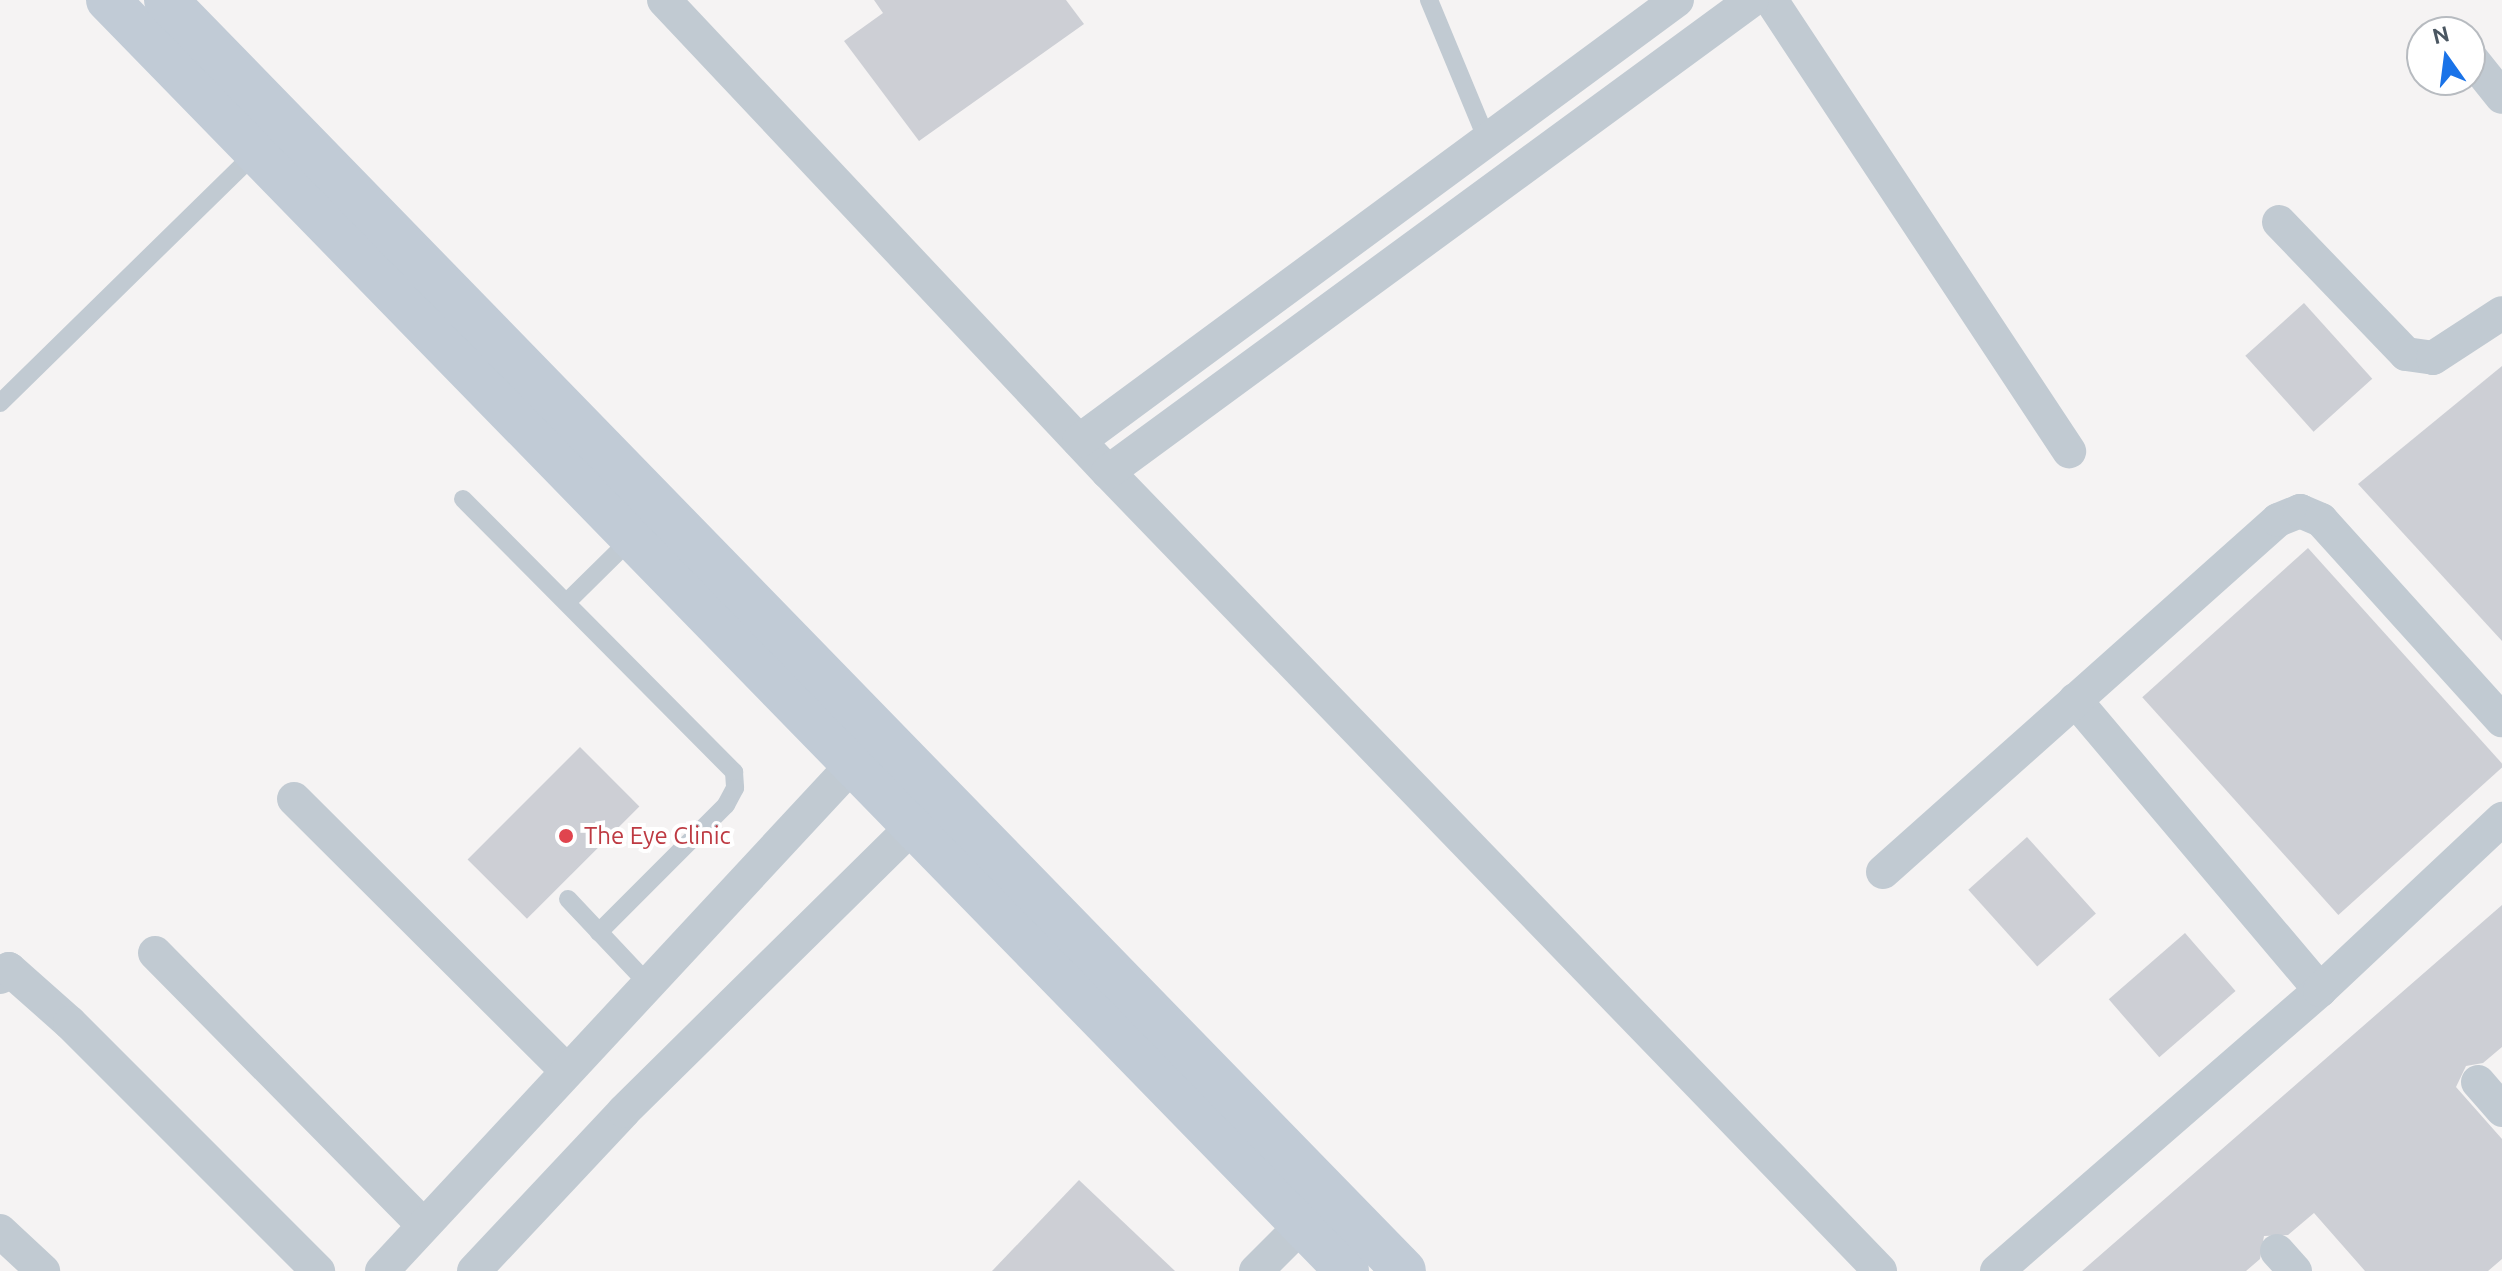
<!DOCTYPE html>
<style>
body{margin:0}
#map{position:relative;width:2502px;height:1271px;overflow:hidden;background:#f5f3f3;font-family:Ubuntu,sans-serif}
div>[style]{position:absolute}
.building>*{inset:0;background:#cdcfd5;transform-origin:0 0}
.lane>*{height:18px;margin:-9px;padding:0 9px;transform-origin:9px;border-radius:9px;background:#c1cad2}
.street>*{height:34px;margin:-17px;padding:0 17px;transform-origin:17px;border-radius:17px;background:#c1cad2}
.secondary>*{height:44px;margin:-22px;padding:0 22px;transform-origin:22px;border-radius:22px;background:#c1cbd6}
.dots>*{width:22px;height:22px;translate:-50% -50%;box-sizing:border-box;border:4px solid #fff;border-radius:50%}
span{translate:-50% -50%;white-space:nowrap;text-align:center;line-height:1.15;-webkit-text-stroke:8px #fff;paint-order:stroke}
.health-label{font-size:24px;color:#be3a42}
.left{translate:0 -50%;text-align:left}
.north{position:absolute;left:2406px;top:16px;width:80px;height:80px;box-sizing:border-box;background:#fff;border:2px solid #b7bbc0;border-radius:50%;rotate:346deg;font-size:22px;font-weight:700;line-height:32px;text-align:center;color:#4a5661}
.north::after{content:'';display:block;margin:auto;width:28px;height:36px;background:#1a73e8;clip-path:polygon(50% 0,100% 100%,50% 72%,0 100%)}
</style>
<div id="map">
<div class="building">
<div style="clip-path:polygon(874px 0,1066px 0,1084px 24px,919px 141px,844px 41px,883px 13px)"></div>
<div style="left:2304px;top:303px;width:102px;height:79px;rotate:48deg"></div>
<div style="clip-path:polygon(2502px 366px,2502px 641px,2358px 484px)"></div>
<div style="left:2308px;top:548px;width:293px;height:223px;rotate:48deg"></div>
<div style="left:580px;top:747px;width:84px;height:159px;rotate:45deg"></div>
<div style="left:2027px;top:837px;width:103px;height:79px;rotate:48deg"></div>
<div style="clip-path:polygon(2502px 905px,2502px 1047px,2483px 1063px,2466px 1066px,2456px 1087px,2502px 1139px,2502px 1259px,2488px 1271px,2365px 1271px,2314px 1213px,2288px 1235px,2264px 1236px,2260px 1259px,2246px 1271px,2082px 1271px)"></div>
<div style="left:2185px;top:933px;width:77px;height:101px;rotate:49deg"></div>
<div style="clip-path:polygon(1079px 1180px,1175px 1271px,992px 1271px)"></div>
</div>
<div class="lane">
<div style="left:1429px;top:0;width:152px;rotate:67.5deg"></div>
<div style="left:0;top:403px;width:361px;rotate:-44.4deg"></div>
<div style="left:463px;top:499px;width:385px;rotate:45.2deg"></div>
<div style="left:734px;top:772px;width:16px;rotate:86deg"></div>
<div style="left:735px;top:788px;width:19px;rotate:118deg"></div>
<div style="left:726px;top:805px;width:180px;rotate:135deg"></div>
<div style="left:567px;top:602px;width:91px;rotate:-44.6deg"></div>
<div style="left:568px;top:899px;width:117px;rotate:46.7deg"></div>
</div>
<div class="street">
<div style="left:664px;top:0;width:648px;rotate:46.75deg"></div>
<div style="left:1108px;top:472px;width:1111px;rotate:45.98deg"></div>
<div style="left:1771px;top:0;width:541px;rotate:56.55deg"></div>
<div style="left:2470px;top:57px;width:51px;rotate:51.3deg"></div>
<div style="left:2279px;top:222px;width:183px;rotate:46.1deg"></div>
<div style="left:2406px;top:354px;width:27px;rotate:8deg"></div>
<div style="left:2433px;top:358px;width:82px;rotate:-33.1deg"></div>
<div style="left:1079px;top:441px;width:743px;rotate:-36.41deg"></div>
<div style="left:1108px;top:472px;width:798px;rotate:-36.24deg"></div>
<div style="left:2075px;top:700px;width:380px;rotate:49.8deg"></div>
<div style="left:294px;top:799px;width:385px;rotate:44.9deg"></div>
<div style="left:1883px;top:872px;width:529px;rotate:-41.71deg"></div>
<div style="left:2278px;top:520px;width:24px;rotate:-22deg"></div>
<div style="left:2300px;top:511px;width:23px;rotate:23deg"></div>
<div style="left:2321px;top:520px;width:270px;rotate:47.9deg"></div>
<div style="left:155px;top:953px;width:382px;rotate:45.4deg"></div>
<div style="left:0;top:977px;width:12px;rotate:-42deg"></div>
<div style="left:9px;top:969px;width:81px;rotate:41.5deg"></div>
<div style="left:70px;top:1023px;width:351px;rotate:45deg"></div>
<div style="left:2478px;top:1082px;width:37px;rotate:49deg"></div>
<div style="left:0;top:1231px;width:59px;rotate:42.9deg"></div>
<div style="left:2277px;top:1251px;width:27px;rotate:48deg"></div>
<div style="left:382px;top:1271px;width:715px;rotate:-47.1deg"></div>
<div style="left:474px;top:1271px;width:219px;rotate:-46.8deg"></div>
<div style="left:624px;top:1111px;width:429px;rotate:-44.6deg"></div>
<div style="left:1256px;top:1271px;width:65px;rotate:-45deg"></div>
<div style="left:1997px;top:1271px;width:428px;rotate:-41deg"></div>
<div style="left:2320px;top:990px;width:250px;rotate:-43.2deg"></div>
</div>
<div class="secondary">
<div style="left:108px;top:0;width:1775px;rotate:45.73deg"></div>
<div style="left:166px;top:0;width:1774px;rotate:45.75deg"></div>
</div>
<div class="dots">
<div style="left:566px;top:836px;background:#e0444e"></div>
</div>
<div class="health-label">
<span class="left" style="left:584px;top:836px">The Eye Clinic</span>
</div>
<div class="north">N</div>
</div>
